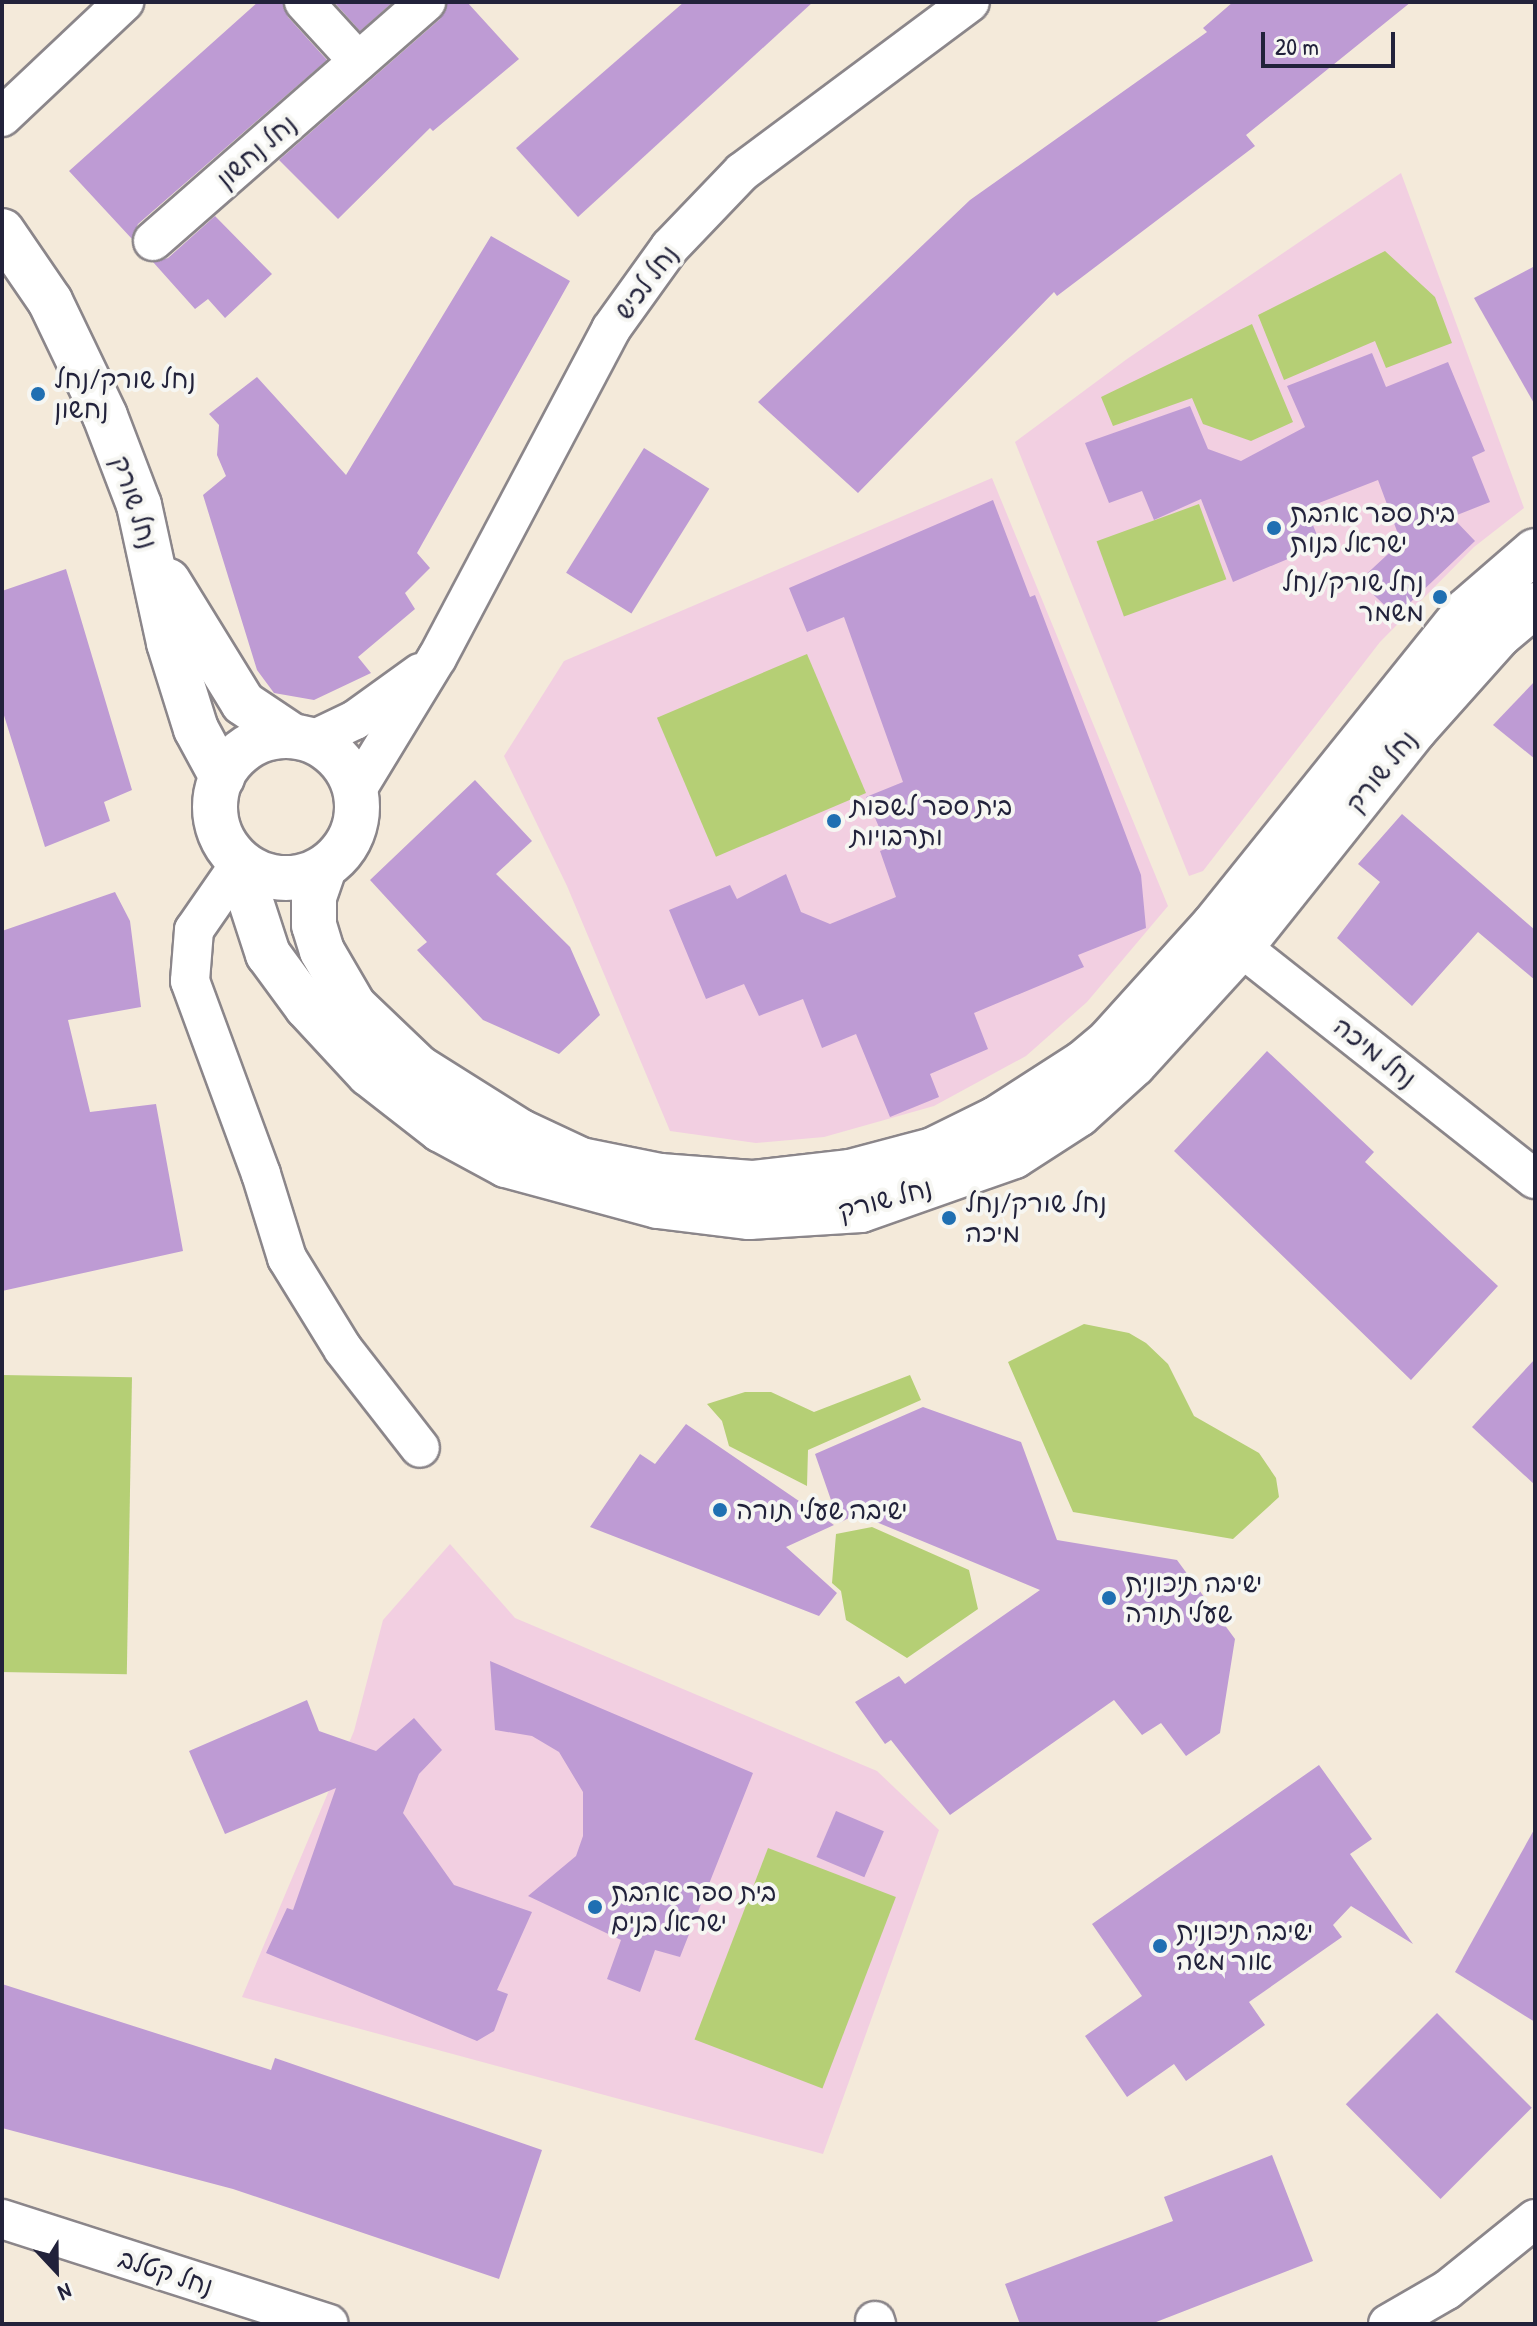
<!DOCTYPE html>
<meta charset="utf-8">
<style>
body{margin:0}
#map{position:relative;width:1537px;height:2326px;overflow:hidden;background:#f4eada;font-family:"Patrick Hand","Playpen Sans Hebrew",sans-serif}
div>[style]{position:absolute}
.built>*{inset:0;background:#f2cfe1}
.green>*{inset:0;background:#b5cf75;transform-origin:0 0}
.building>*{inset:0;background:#be9bd4;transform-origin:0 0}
.roads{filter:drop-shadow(2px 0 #8b868a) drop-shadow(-2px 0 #8b868a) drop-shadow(0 2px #8b868a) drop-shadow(0 -2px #8b868a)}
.street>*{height:38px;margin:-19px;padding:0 19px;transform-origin:19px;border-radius:19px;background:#fff}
.secondary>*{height:44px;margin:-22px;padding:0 22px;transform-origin:22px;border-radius:22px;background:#fff}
.secondary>.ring{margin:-22px;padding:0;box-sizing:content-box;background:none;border:44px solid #fff;border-radius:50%}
.dots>*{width:22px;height:22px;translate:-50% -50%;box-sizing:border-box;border:4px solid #f6f6f2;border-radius:50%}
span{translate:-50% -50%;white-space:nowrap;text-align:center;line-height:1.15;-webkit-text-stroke:8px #f6f6f2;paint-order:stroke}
.street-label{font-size:26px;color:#22223b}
.poi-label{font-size:26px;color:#22223b}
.left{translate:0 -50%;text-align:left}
.right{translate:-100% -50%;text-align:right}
.frame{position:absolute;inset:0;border:4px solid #22223b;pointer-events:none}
.north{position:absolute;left:16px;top:2230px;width:80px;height:80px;-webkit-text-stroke:6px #f6f6f2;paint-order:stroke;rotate:158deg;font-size:22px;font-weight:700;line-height:32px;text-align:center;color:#22223b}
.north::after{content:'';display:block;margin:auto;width:28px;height:36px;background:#22223b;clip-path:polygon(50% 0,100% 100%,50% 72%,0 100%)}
.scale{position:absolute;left:1261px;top:32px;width:134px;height:36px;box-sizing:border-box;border:4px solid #22223b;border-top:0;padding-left:10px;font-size:24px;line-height:28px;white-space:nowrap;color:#22223b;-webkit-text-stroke:6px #f6f6f2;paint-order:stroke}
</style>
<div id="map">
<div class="built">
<div style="clip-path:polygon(1401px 173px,1524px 508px,1474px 547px,1380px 642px,1203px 871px,1189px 876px,1015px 442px,1127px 359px)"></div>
<div style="clip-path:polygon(992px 478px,1168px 906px,1087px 1002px,1026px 1056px,934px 1106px,824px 1137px,756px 1143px,670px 1131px,567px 886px,504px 756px,564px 661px)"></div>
<div style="clip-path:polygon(450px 1544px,515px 1618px,877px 1771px,939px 1830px,823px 2154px,242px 1997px,354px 1731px,383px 1620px)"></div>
</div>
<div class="green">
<div style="clip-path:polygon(1385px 251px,1435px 297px,1452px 343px,1386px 368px,1375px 341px,1284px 380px,1258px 315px)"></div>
<div style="clip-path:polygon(1252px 324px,1293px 422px,1251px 441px,1203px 424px,1192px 398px,1113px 426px,1101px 397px)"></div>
<div style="left:1199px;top:504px;width:80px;height:109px;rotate:70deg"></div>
<div style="left:807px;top:654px;width:151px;height:163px;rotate:67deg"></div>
<div style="clip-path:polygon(1084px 1324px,1129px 1333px,1146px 1343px,1168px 1364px,1194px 1416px,1259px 1453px,1276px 1478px,1279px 1497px,1233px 1539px,1073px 1512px,1008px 1362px)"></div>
<div style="left:2px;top:1375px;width:130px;height:297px;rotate:1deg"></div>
<div style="clip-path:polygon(910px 1375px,921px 1400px,808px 1450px,807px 1486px,729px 1446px,722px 1421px,707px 1404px,745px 1392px,771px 1392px,814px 1412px)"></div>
<div style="clip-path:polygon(872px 1527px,969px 1570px,978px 1609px,907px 1658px,846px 1620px,841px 1591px,832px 1583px,836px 1534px)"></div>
<div style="left:768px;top:1848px;width:137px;height:205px;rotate:21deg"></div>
</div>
<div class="building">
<div style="clip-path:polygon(258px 2px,283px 2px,288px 17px,327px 60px,138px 224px,132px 239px,69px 171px)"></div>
<div style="clip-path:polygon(334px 2px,393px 2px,360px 31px)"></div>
<div style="clip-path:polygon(447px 2px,467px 2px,519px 59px,433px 131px,430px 128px,338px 219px,279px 160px,440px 19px)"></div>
<div style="clip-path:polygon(684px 2px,813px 2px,578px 217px,516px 148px)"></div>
<div style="clip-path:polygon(1233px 2px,1411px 2px,1246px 135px,1255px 146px,1057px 296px,1054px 292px,858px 493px,758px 402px,970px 200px,1207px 32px,1203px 28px)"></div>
<div style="clip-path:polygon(215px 216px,272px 274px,225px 318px,208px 299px,195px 309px,153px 262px,168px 258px)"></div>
<div style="clip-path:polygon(491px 236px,570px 281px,417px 553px,430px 568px,405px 593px,415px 609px,358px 657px,371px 673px,314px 700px,274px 693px,257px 670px,203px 495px,226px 476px,217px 455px,219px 425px,209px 414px,257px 377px,346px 475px)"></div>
<div style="clip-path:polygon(1535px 266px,1535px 405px,1474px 298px)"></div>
<div style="clip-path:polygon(1372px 353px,1386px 387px,1448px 362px,1485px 451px,1472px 457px,1490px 502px,1452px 517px,1475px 541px,1396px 616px,1359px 581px,1401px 542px,1378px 480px,1306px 508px,1321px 545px,1233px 582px,1201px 499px,1154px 520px,1142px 491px,1109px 503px,1085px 443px,1190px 406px,1208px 449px,1241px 461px,1305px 427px,1287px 386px)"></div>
<div style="left:644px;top:448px;width:77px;height:147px;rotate:32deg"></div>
<div style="clip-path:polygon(993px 500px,1030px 597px,1035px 595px,1141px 875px,1146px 928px,1078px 955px,1084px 967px,974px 1013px,988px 1049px,930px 1074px,939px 1097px,890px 1117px,856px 1034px,822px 1048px,803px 999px,759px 1016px,744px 984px,706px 999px,669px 910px,730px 885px,737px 899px,786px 874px,801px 912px,830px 924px,896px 897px,880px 851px,888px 848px,866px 797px,903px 782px,844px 617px,807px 632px,789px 588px)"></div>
<div style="clip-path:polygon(66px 569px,132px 790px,104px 802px,110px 821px,45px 847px,2px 709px,2px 591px)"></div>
<div style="clip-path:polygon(1535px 681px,1535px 759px,1493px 725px)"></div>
<div style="clip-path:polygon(475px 780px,532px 841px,496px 874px,570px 947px,600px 1015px,559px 1054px,483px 1020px,417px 950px,427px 942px,370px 880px)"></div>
<div style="clip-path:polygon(1402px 814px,1535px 930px,1535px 980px,1478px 932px,1412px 1006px,1337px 938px,1380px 882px,1358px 864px)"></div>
<div style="clip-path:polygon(115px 892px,130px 921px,141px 1007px,68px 1020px,90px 1112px,156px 1104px,183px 1251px,2px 1291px,2px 931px)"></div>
<div style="clip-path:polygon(1267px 1051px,1374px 1152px,1365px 1162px,1498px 1286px,1411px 1380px,1174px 1151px)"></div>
<div style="clip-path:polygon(1535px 1359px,1535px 1485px,1472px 1427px)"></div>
<div style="clip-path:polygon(923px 1407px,1021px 1442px,1057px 1540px,1177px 1560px,1235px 1639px,1220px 1733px,1186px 1756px,1161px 1723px,1142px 1735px,1114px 1700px,950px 1815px,891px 1740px,885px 1744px,855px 1702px,899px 1676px,905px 1684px,1040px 1590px,857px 1514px,839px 1523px,815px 1454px)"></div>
<div style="clip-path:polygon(686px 1424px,834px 1525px,786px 1547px,837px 1593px,819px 1616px,590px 1527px,640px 1454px,655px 1464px)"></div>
<div style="clip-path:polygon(490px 1661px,753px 1773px,680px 1957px,655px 1950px,640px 1992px,607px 1979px,621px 1940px,528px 1896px,576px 1856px,583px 1836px,583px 1792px,559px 1752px,532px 1736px,495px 1730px)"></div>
<div style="clip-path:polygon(307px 1700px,319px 1731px,376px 1751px,414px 1718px,442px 1750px,419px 1774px,403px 1813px,454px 1885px,532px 1912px,497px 1990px,508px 1994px,494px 2031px,477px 2041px,266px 1953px,287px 1908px,293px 1910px,336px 1788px,225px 1834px,189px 1751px)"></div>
<div style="clip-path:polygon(1319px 1765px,1372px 1839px,1350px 1854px,1413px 1944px,1351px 1906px,1333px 1925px,1342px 1937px,1249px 2002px,1265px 2025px,1186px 2081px,1174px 2064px,1127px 2097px,1085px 2036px,1142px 1996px,1092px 1924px)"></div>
<div style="left:836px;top:1811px;width:52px;height:50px;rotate:23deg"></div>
<div style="clip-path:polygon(1535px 1828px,1535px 2022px,1455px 1972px)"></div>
<div style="clip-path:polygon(2px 1984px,271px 2070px,275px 2058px,542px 2150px,499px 2279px,233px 2189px,2px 2128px)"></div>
<div style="left:1437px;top:2013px;width:134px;height:129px;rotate:45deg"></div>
<div style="clip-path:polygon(1272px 2155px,1313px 2261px,1151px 2324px,1020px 2324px,1005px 2284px,1173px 2221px,1164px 2197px)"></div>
</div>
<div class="roads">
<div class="street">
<div style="left:304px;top:2px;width:80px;rotate:47.5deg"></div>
<div style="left:2px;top:117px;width:168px;rotate:-43.3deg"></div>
<div style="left:153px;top:241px;width:363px;rotate:-41.2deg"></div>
<div style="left:313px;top:740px;width:47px;rotate:-25.5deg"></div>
<div style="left:355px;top:720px;width:80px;rotate:-35.9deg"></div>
<div style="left:356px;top:791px;width:156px;rotate:-58.7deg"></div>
<div style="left:437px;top:658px;width:372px;rotate:-62.1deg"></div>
<div style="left:611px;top:329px;width:101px;rotate:-54.3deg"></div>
<div style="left:670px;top:247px;width:104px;rotate:-46.2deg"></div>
<div style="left:742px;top:172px;width:284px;rotate:-36.7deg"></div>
<div style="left:239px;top:865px;width:79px;rotate:124.7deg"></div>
<div style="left:194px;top:930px;width:51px;rotate:94.5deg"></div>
<div style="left:190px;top:981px;width:206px;rotate:69.8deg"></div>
<div style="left:261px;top:1174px;width:88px;rotate:72.8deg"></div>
<div style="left:287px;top:1258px;width:107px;rotate:58.4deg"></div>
<div style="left:343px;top:1349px;width:125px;rotate:52.1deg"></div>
<div style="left:1217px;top:928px;width:405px;rotate:38.3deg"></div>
<div style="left:2px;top:2219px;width:343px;rotate:17.8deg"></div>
<div style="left:875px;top:2321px;width:3px;rotate:72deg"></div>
<div style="left:1388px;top:2324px;width:68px;rotate:-30deg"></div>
<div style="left:1447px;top:2290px;width:113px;rotate:-38.9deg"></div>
</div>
<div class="secondary">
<div style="left:2px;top:231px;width:85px;rotate:55.6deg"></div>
<div style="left:50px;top:301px;width:127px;rotate:64.4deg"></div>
<div style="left:105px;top:416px;width:95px;rotate:69.1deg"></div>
<div style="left:139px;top:505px;width:141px;rotate:77.7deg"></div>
<div style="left:169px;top:643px;width:90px;rotate:72.6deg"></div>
<div style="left:196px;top:729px;width:55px;rotate:61.6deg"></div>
<div style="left:168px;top:581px;width:143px;rotate:58.4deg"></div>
<div style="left:243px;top:703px;width:58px;rotate:33.7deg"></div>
<div class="ring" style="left:215px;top:736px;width:98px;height:98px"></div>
<div style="left:239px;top:865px;width:94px;rotate:72deg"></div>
<div style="left:268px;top:954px;width:66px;rotate:53.7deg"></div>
<div style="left:307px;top:1007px;width:91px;rotate:47.2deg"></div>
<div style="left:369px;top:1074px;width:91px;rotate:37.9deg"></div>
<div style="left:441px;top:1130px;width:74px;rotate:28.3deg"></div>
<div style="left:506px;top:1165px;width:157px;rotate:15.1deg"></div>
<div style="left:658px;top:1206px;width:92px;rotate:6.9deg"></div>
<div style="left:749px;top:1217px;width:112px;rotate:-3.6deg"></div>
<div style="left:861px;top:1210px;width:162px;rotate:-19.4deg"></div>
<div style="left:1014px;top:1156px;width:77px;rotate:-32.9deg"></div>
<div style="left:1079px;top:1114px;width:74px;rotate:-42.3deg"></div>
<div style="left:1134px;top:1064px;width:159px;rotate:-47.6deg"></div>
<div style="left:1241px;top:947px;width:279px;rotate:-51.4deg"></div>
<div style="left:1415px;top:729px;width:126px;rotate:-48.2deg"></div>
<div style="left:1499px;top:635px;width:47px;rotate:-39.8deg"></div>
<div style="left:324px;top:868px;width:31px;rotate:109deg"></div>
<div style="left:314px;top:897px;width:28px;rotate:90deg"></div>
<div style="left:314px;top:925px;width:27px;rotate:73deg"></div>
<div style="left:322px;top:951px;width:64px;rotate:59.8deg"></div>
<div style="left:354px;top:1006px;width:90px;rotate:43.6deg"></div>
<div style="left:419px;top:1068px;width:120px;rotate:32.1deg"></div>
<div style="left:521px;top:1132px;width:66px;rotate:25deg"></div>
<div style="left:581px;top:1160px;width:81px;rotate:11.4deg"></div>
<div style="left:660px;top:1176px;width:92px;rotate:4.4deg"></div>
<div style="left:752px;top:1183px;width:99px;rotate:-6.4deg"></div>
<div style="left:850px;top:1172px;width:86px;rotate:-14.8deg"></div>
<div style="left:933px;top:1150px;width:70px;rotate:-26.2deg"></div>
<div style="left:996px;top:1119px;width:103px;rotate:-32.8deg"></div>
<div style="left:1083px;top:1063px;width:35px;rotate:-40deg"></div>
<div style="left:1110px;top:1040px;width:155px;rotate:-47.9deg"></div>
<div style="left:1214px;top:925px;width:404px;rotate:-51.2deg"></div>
<div style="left:1467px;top:610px;width:90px;rotate:-40.9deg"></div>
</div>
</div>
<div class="dots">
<div style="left:38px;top:394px;background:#1f6fb2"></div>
<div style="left:1274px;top:528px;background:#1f6fb2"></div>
<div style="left:1440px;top:597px;background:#1f6fb2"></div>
<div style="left:834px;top:821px;background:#1f6fb2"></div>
<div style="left:949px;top:1218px;background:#1f6fb2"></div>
<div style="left:720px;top:1510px;background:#1f6fb2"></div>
<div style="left:1109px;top:1598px;background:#1f6fb2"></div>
<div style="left:595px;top:1907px;background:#1f6fb2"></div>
<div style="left:1160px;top:1946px;background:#1f6fb2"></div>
</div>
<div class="street-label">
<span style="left:256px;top:151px;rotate:-41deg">נחל נחשון</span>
<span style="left:646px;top:282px;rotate:-53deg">נחל לכיש</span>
<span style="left:135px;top:502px;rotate:72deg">נחל שורק</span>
<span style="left:1381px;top:771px;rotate:-51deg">נחל שורק</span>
<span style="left:1375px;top:1052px;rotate:38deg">נחל מיכה</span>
<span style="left:885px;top:1199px;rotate:-15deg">נחל שורק</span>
<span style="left:166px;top:2272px;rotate:18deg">נחל קטלב</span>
</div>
<div class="poi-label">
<span class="left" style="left:54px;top:394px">נחל שורק/נחל<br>נחשון</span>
<span class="left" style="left:1290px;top:528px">בית ספר אהבת<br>ישראל בנות</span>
<span class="right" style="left:1424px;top:597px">נחל שורק/נחל<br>משמר</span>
<span class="left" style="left:850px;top:821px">בית ספר לשפות<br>ותרבויות</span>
<span class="left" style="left:965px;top:1218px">נחל שורק/נחל<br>מיכה</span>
<span class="left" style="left:736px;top:1510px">ישיבה שעלי תורה</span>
<span class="left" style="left:1125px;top:1598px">ישיבה תיכונית<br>שעלי תורה</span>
<span class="left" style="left:611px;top:1907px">בית ספר אהבת<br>ישראל בנים</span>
<span class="left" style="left:1176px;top:1946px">ישיבה תיכונית<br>אור משה</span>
</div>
<div class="frame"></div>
<div class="north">N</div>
<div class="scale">20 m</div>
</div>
